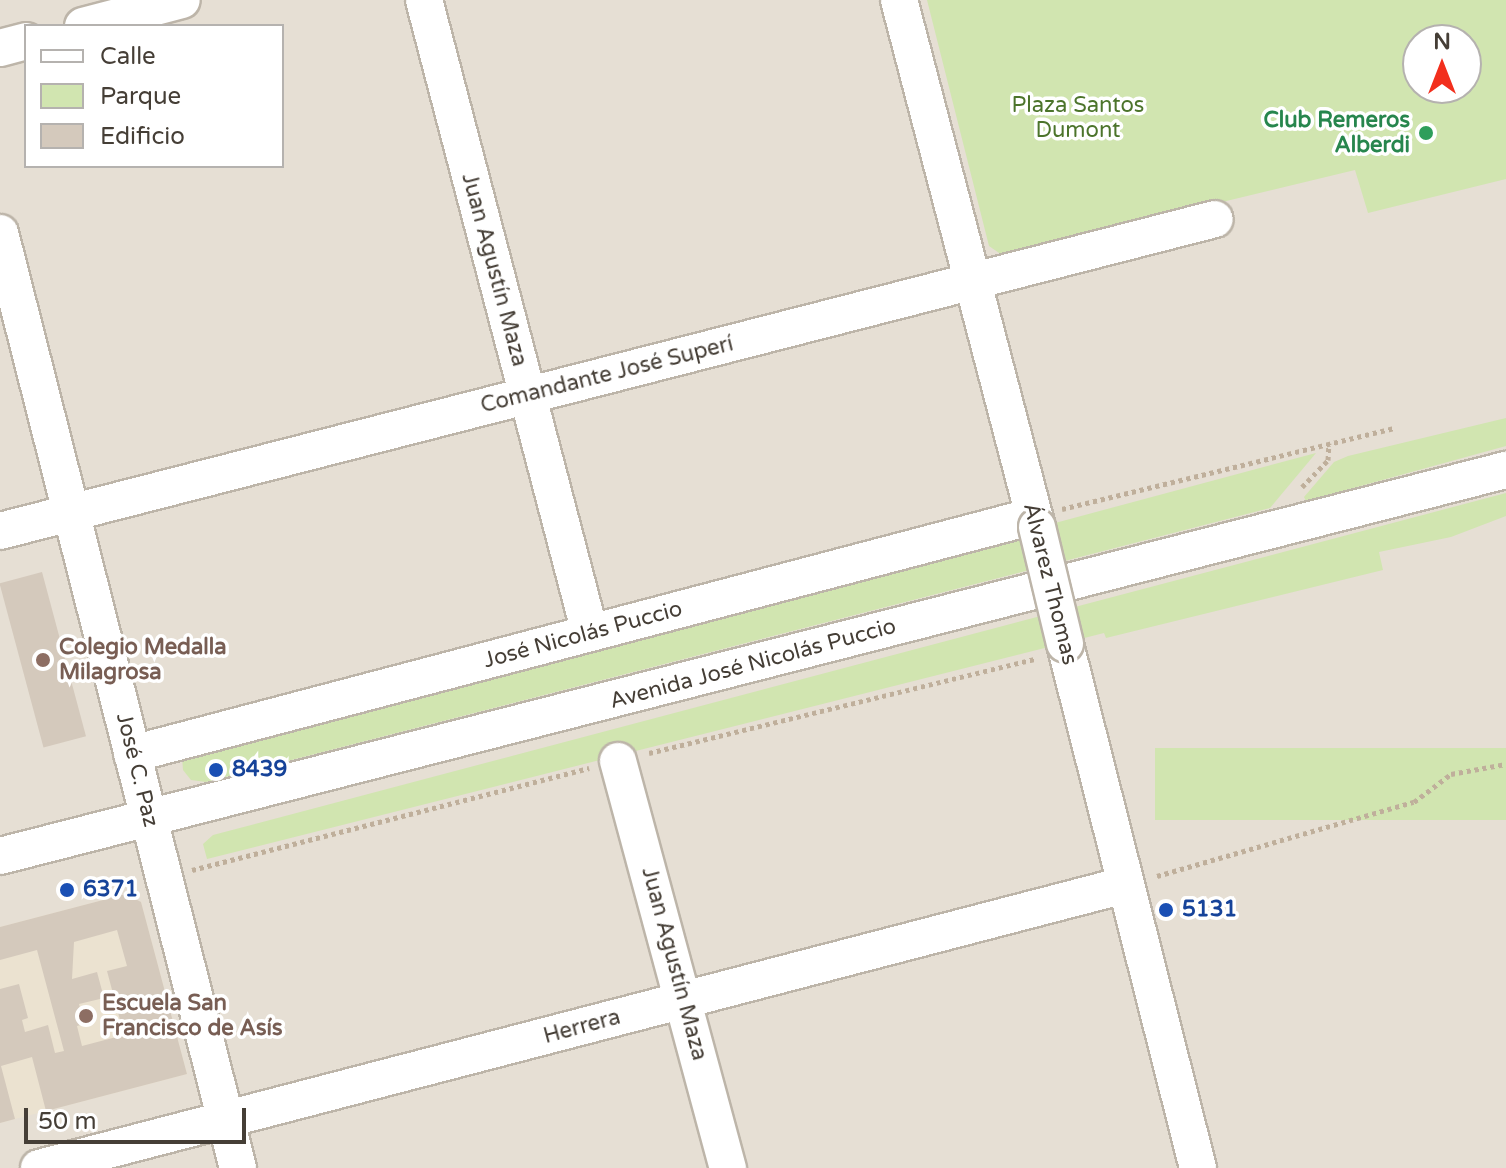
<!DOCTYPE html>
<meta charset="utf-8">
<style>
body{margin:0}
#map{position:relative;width:1506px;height:1168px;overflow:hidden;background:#f2eee6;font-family:"Varela Round",sans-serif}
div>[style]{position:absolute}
.residential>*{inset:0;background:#e6dfd4}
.education>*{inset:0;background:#ebe2d0}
.green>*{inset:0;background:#d1e5b0;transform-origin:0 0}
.building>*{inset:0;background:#d4c9bc;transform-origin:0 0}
.path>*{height:5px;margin-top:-2.5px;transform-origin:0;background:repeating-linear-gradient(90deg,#bfaf9b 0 4px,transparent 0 8px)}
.roads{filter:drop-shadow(2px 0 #bdb5a9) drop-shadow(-2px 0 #bdb5a9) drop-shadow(0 2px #bdb5a9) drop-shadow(0 -2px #bdb5a9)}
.minor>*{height:36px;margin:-18px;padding:0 18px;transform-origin:18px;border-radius:18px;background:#fff}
.bridges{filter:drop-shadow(2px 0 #bdb5a9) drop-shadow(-2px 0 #bdb5a9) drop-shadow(0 2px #bdb5a9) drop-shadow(0 -2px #bdb5a9)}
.minor-bridge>*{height:36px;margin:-18px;padding:0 18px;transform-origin:18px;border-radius:18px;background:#fff}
.dots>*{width:22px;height:22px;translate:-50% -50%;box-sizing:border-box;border:4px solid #fff;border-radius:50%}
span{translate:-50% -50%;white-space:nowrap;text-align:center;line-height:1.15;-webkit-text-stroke:7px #fff;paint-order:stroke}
.park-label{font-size:22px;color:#4c742b}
.leisure-label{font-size:22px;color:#27864d;font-weight:700}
.right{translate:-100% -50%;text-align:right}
.street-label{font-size:22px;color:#453e36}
.education-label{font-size:22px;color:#785e54;font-weight:700}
.left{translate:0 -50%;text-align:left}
.transit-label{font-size:22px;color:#164399;font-weight:700}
.legend{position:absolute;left:24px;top:24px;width:260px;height:144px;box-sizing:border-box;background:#fff;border:2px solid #b5b2af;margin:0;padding:10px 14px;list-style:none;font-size:24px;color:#453e36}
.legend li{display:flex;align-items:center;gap:16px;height:40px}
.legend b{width:40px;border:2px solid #b5b2af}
.north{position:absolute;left:1402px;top:24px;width:80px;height:80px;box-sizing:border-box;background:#fff;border:2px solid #b5b2af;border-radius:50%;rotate:0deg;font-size:22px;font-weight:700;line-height:32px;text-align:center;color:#453e36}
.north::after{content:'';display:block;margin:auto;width:28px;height:36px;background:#f22f1d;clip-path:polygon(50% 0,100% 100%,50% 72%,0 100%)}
.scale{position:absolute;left:24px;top:1108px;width:222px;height:36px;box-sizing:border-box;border:4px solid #453e36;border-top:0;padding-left:10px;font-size:24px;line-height:28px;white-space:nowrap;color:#453e36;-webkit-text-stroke:6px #fff;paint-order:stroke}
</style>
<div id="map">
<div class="residential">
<div style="clip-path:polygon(evenodd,0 0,1506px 0,1506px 1168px,0 1168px,0 0,26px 26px,282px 26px,282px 166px,26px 166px,26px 26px,0 0,1418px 40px,1466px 40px,1466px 88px,1418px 88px,1418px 40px)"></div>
</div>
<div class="education">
<div style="clip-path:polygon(126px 894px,141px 902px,187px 1074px,0 1123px,0 927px)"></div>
</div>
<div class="green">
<div style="clip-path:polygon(evenodd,927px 0,1506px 0,1506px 179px,1368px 213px,1355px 170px,1002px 255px,989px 246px,927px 0,1418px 40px,1466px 40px,1466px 88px,1418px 88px,1418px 40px)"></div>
<div style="clip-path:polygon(1506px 418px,1506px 446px,1306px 501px,1304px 497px,1334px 462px,1348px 456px)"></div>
<div style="clip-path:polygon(1316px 453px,1270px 508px,206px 782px,191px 780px,183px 770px,182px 757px)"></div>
<div style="clip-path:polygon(1506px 493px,1506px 516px,1451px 537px,1379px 552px,1383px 570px,1106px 638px,1104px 633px,207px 859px,203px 844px,213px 835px)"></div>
<div style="left:1506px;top:748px;width:72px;height:351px;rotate:90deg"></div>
</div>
<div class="building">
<div style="left:42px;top:572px;width:170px;height:44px;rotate:75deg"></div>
<div style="clip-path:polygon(evenodd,126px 894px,141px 902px,187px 1074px,46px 1111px,32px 1057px,1px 1066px,15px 1119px,0 1123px,0 989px,19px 984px,28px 1018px,22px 1020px,25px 1032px,48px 1025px,55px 1053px,64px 1051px,37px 950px,0 960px,0 927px,126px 894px,117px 930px,127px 966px,107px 971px,124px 1035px,82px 1046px,77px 1026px,84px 1024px,79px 1004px,104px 998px,97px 972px,72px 979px,74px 942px,117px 930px)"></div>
</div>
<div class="path">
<div style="left:1302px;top:487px;width:37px;rotate:-46deg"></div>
<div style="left:1328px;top:460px;width:17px;rotate:-87deg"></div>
<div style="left:1062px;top:509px;width:342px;rotate:-13.7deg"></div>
<div style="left:649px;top:753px;width:398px;rotate:-13.7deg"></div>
<div style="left:192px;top:870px;width:410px;rotate:-14.4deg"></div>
<div style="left:1157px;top:876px;width:267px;rotate:-16.1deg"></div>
<div style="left:1414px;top:802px;width:46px;rotate:-37.1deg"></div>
<div style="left:1451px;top:774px;width:56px;rotate:-10.3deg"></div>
</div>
<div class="roads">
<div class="minor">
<div style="left:424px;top:0;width:654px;rotate:75.31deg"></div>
<div style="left:899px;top:0;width:545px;rotate:75.33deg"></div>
<div style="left:83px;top:26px;width:102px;rotate:-14.7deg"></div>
<div style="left:0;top:48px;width:27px;rotate:-15deg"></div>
<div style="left:0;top:233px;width:965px;rotate:75.72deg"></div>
<div style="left:0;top:531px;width:1254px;rotate:-14.4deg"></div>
<div style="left:1065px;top:644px;width:541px;rotate:75.76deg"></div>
<div style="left:132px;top:754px;width:933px;rotate:-14.78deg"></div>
<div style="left:618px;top:761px;width:422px;rotate:74.9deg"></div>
<div style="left:0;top:856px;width:1555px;rotate:-14.38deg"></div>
<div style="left:39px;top:1168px;width:1122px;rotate:-14.61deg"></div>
</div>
</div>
<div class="bridges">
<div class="minor-bridge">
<div style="left:1037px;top:527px;width:120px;rotate:76.5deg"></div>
</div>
</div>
<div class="dots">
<div style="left:1426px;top:133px;background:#2e9e5b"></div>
<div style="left:43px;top:660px;background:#8d6e63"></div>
<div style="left:216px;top:770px;background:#1a4fb4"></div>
<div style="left:67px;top:890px;background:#1a4fb4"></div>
<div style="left:1166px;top:910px;background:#1a4fb4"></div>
<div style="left:86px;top:1016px;background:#8d6e63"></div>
</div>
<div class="park-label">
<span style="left:1078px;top:118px">Plaza Santos<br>Dumont</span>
</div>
<div class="leisure-label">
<span class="right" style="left:1410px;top:133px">Club Remeros<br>Alberdi</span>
</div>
<div class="street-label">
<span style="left:494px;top:270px;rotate:75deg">Juan Agustín Maza</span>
<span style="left:607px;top:375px;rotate:-14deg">Comandante José Superí</span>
<span style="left:1050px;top:584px;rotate:76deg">Álvarez Thomas</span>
<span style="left:583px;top:635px;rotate:-15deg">José Nicolás Puccio</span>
<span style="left:753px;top:664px;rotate:-15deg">Avenida José Nicolás Puccio</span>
<span style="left:137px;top:770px;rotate:76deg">José C. Paz</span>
<span style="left:674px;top:964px;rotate:75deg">Juan Agustín Maza</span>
<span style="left:582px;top:1027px;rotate:-15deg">Herrera</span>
</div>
<div class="education-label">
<span class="left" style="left:59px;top:660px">Colegio Medalla<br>Milagrosa</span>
<span class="left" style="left:102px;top:1016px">Escuela San<br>Francisco de Asís</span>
</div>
<div class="transit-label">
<span class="left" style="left:232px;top:770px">8439</span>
<span class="left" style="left:83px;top:890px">6371</span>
<span class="left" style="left:1182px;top:910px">5131</span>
</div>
<ul class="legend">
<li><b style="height:10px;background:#fff"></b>Calle</li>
<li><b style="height:22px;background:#d1e5b0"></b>Parque</li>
<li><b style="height:22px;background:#d4c9bc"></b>Edificio</li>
</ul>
<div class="north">N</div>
<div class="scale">50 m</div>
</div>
